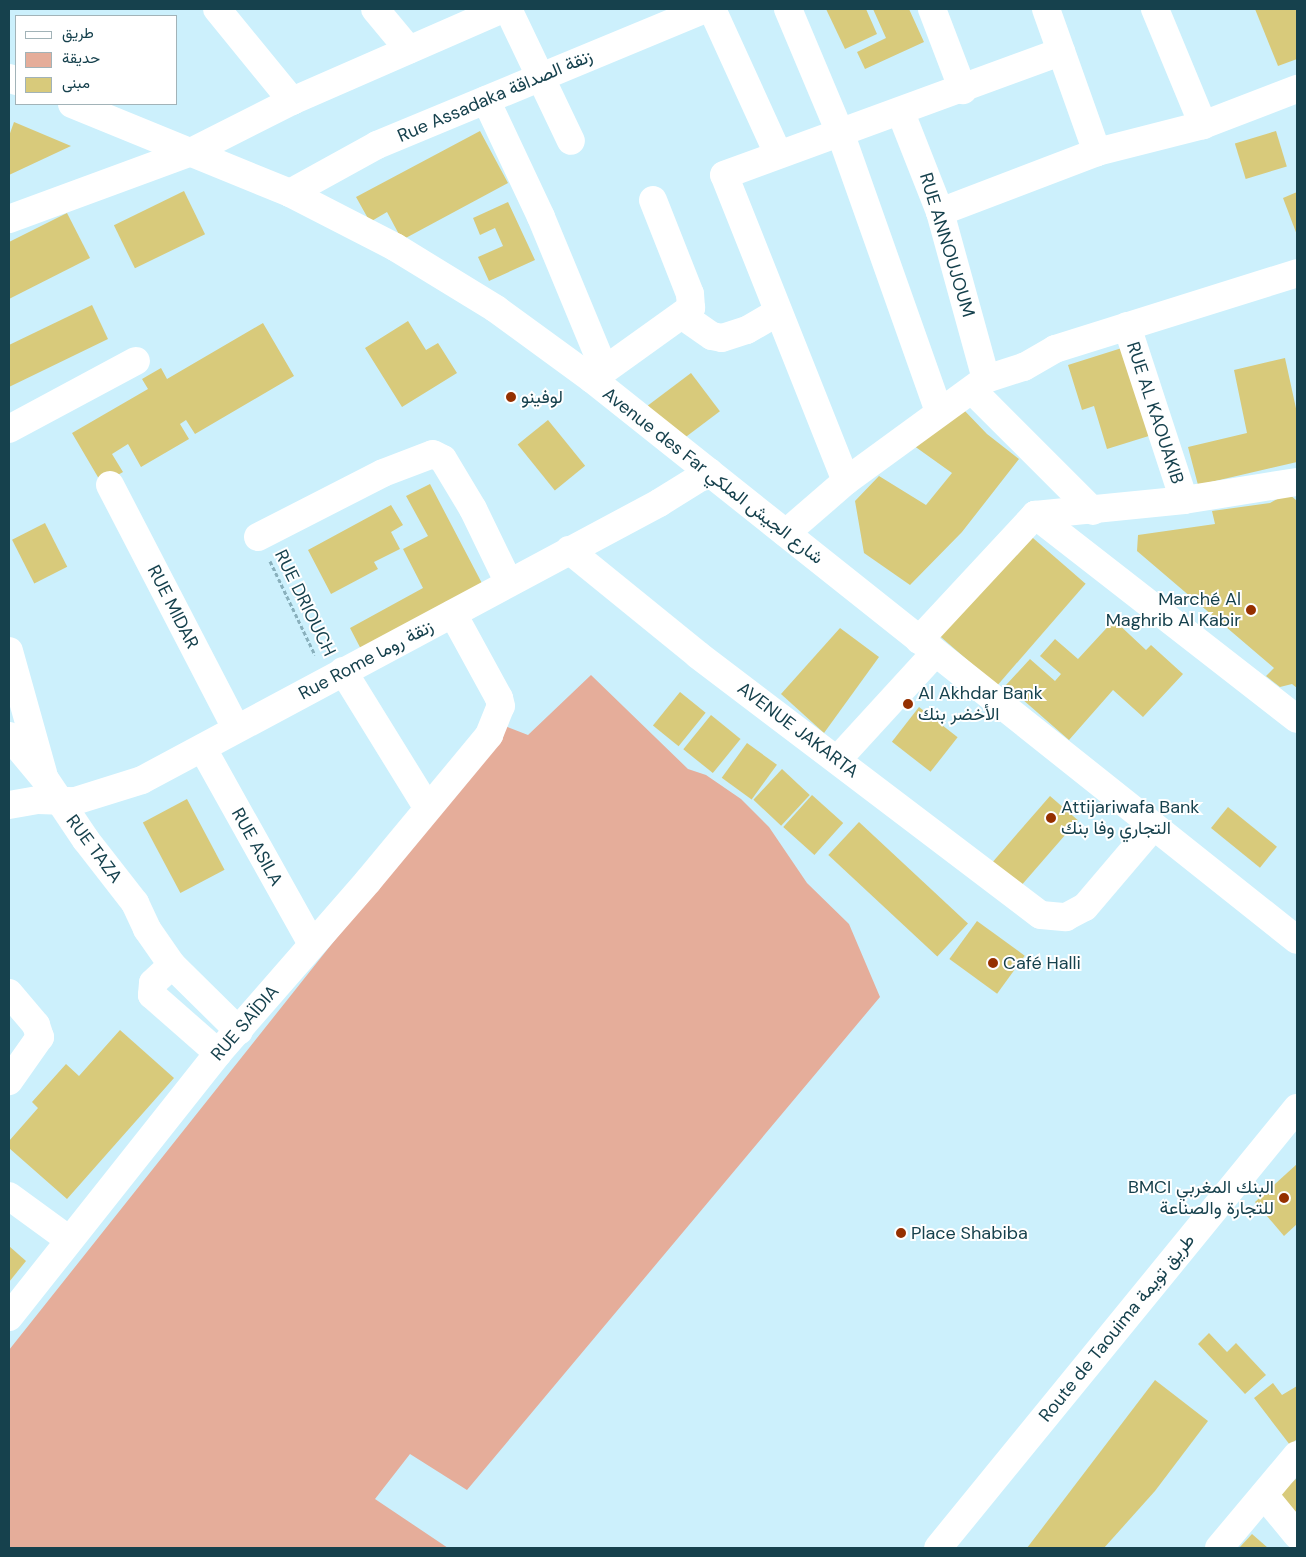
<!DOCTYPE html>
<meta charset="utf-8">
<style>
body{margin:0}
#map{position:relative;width:1306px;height:1557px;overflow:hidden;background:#ccf0fc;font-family:"DM Sans",Vazirmatn,sans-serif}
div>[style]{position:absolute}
.green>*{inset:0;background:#e5ad9a}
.building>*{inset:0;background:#d8ca7b;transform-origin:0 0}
.path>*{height:3px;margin-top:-1.5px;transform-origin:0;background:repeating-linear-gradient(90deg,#89b0bc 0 4px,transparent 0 6.5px)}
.minor>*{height:28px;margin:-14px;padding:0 14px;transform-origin:14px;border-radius:14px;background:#fff}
.major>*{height:28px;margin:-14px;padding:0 14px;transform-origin:14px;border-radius:14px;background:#fff}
.dots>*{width:14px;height:14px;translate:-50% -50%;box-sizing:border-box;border:2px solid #fff;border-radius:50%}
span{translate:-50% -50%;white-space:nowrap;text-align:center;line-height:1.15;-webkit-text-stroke:4px #fff;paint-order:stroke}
.street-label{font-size:18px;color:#16414d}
.poi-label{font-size:18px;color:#16414d}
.left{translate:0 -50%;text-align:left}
.right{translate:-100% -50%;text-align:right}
.frame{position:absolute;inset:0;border:10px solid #16414d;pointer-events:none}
.legend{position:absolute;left:15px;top:15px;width:162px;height:90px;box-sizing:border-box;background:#fff;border:1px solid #a2b3b8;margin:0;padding:6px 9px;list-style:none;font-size:15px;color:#16414d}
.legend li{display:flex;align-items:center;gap:10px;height:25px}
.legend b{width:25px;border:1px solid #a2b3b8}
</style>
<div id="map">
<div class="green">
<div style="clip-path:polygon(591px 675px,688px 769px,706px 775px,741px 799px,769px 827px,807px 883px,849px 924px,880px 997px,467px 1490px,410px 1454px,375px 1499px,448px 1548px,9px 1548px,9px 1350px,505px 726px,528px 735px)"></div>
</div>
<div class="building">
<div style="clip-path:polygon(826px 9px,866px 9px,877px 34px,845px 49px)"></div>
<div style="clip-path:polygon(873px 9px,909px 9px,924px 42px,865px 69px,857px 52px,886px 38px)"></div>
<div style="clip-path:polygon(1255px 9px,1297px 9px,1297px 59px,1278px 66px)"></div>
<div style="clip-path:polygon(14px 122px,71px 146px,9px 175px,9px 136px)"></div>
<div style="clip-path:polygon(480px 131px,508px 183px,402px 240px,387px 212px,370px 222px,356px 197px)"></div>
<div style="left:1276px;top:131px;width:37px;height:43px;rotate:73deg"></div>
<div style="left:184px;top:191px;width:48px;height:78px;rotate:64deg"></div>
<div style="clip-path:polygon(1297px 192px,1297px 235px,1283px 198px)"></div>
<div style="clip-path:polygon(508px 202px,535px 260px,489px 281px,478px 257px,503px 246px,495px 228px,480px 235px,473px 218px)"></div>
<div style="clip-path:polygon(67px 213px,90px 258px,9px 299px,9px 242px)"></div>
<div style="clip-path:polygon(92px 305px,108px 339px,9px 387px,9px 345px)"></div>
<div style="clip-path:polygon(408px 321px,426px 350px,438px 343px,457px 373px,402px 407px,365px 348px)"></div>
<div style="clip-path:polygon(263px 323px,294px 376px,195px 434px,186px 420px,180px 424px,189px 439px,141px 467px,128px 444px,112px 454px,123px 472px,102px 484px,72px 433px,148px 389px,142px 379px,161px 368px,167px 379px)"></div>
<div style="clip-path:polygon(1125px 347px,1152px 435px,1107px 449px,1094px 406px,1082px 410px,1068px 365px)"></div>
<div style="clip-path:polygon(1285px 358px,1297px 413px,1297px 462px,1198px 485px,1188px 447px,1247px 433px,1234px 370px)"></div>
<div style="left:691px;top:373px;width:48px;height:54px;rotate:53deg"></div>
<div style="clip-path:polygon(962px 408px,987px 434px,1019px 459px,962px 532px,910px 585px,864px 553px,855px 501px,879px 476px,926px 505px,952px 473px,910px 443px)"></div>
<div style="left:548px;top:420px;width:59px;height:39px;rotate:51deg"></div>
<div style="clip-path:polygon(430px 484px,486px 591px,364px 655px,350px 628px,423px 588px,403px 549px,428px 536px,406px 496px)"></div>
<div style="clip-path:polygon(1288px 493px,1297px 501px,1297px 688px,1292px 684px,1280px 687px,1266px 676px,1274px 668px,1137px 551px,1138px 535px,1215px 524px,1212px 511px,1270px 503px)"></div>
<div style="clip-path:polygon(391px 505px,403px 525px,391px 532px,400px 549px,374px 562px,378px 569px,331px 594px,308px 550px)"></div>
<div style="left:45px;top:523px;width:49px;height:37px;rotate:63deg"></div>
<div style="left:1026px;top:532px;width:79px;height:135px;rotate:41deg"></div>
<div style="clip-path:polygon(1114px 620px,1146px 650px,1151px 645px,1183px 674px,1143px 717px,1113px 690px,1069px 740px,1006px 685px,1030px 659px,1055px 681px,1061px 674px,1040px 656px,1055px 639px,1078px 659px)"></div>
<div style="clip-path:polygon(840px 628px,879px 657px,824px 733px,781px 694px)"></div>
<div style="left:680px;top:692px;width:33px;height:43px;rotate:39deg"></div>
<div style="left:919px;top:707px;width:49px;height:44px;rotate:38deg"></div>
<div style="left:711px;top:715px;width:38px;height:44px;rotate:39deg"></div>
<div style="left:747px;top:743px;width:37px;height:43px;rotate:36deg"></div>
<div style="left:782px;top:769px;width:38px;height:42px;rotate:43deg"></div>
<div style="left:812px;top:795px;width:42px;height:43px;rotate:42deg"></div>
<div style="left:1050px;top:796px;width:37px;height:91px;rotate:41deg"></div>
<div style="left:187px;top:799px;width:80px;height:50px;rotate:62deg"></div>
<div style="left:1228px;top:807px;width:63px;height:27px;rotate:39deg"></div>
<div style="left:859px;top:822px;width:149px;height:45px;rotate:43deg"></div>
<div style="left:977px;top:921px;width:59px;height:47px;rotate:36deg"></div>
<div style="clip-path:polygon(120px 1030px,174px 1078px,67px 1199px,9px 1148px,9px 1141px,38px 1108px,32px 1102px,66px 1064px,79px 1076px)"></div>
<div style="clip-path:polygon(1297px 1164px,1297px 1224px,1284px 1236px,1255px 1202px)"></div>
<div style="clip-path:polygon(9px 1246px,26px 1261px,9px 1282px)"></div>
<div style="clip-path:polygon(1209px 1333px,1227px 1352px,1236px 1343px,1266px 1375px,1245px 1394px,1198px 1344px)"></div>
<div style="clip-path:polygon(1155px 1380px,1208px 1421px,1155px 1491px,1104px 1548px,1027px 1548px)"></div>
<div style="clip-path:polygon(1273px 1383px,1282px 1395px,1297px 1386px,1297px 1439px,1290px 1445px,1254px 1398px)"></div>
<div style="clip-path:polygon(1297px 1478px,1297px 1520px,1277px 1496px)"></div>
<div style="clip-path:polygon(1252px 1534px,1268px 1548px,1239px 1548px)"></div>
</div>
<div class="path">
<div style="left:270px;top:561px;width:104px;rotate:64.4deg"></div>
</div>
<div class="minor">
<div style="left:217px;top:9px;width:119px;rotate:50.8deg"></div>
<div style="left:375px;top:9px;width:53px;rotate:50.3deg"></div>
<div style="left:508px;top:9px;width:146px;rotate:64.5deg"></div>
<div style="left:712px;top:9px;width:159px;rotate:65.5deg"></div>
<div style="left:788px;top:9px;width:137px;rotate:67.2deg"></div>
<div style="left:841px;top:135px;width:294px;rotate:70.5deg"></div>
<div style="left:932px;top:9px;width:87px;rotate:69.1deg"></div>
<div style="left:1046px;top:9px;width:152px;rotate:70.4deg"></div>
<div style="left:1155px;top:9px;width:126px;rotate:67.5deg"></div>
<div style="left:486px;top:100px;width:129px;rotate:64.8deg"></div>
<div style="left:541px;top:217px;width:165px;rotate:67.5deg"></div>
<div style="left:901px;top:113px;width:106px;rotate:68.5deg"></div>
<div style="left:940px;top:212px;width:173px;rotate:74.6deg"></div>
<div style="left:290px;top:193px;width:99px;rotate:-28.9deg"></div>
<div style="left:377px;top:145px;width:355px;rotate:-22.5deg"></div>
<div style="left:940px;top:212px;width:168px;rotate:-20.9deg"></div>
<div style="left:1097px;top:152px;width:109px;rotate:-14.3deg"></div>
<div style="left:1203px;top:125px;width:101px;rotate:-21deg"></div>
<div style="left:9px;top:219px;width:194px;rotate:-20.2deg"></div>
<div style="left:191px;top:152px;width:113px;rotate:-26.8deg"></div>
<div style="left:292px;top:101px;width:230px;rotate:-23.6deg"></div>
<div style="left:683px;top:316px;width:35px;rotate:35deg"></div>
<div style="left:712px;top:336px;width:10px;rotate:11deg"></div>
<div style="left:722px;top:338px;width:26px;rotate:-18deg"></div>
<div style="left:747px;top:330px;width:34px;rotate:-30deg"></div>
<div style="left:1127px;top:326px;width:183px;rotate:71.9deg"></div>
<div style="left:592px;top:379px;width:122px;rotate:-35.6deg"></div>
<div style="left:691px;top:308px;width:14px;rotate:-94deg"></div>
<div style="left:690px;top:294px;width:101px;rotate:-111.5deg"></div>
<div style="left:972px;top:390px;width:171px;rotate:45deg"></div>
<div style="left:9px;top:429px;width:144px;rotate:-28.2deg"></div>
<div style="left:846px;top:481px;width:329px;rotate:-111.7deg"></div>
<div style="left:724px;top:175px;width:359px;rotate:-20.1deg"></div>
<div style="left:110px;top:485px;width:274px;rotate:62.6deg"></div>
<div style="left:1035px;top:515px;width:332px;rotate:37.9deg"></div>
<div style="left:1035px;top:515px;width:150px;rotate:-5.7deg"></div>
<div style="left:1184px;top:500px;width:114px;rotate:-9.1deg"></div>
<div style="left:786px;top:533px;width:79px;rotate:-40.9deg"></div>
<div style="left:846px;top:481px;width:173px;rotate:-36.1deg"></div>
<div style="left:986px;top:379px;width:40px;rotate:-18deg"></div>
<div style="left:1024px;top:367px;width:36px;rotate:-30deg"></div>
<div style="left:1055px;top:349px;width:254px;rotate:-17.4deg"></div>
<div style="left:258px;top:537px;width:140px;rotate:-27.1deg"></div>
<div style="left:383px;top:473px;width:53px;rotate:-20.8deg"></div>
<div style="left:433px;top:454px;width:11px;rotate:27deg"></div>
<div style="left:443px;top:459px;width:58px;rotate:59deg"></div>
<div style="left:473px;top:509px;width:82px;rotate:64.1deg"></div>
<div style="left:569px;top:550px;width:166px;rotate:39.1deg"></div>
<div style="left:698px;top:655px;width:430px;rotate:37.2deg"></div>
<div style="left:1041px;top:915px;width:25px;rotate:5deg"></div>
<div style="left:1066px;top:917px;width:21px;rotate:-28deg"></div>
<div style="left:1085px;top:907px;width:106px;rotate:-49.6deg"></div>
<div style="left:919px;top:640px;width:171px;rotate:-47.1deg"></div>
<div style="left:9px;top:651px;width:127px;rotate:74.4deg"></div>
<div style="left:343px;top:671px;width:160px;rotate:58.3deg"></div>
<div style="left:9px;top:736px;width:56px;rotate:50.1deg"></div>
<div style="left:45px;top:779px;width:73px;rotate:56.1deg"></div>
<div style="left:86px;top:840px;width:80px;rotate:52.1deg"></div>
<div style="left:135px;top:903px;width:29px;rotate:65deg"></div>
<div style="left:147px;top:929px;width:44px;rotate:55.2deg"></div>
<div style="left:172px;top:965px;width:94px;rotate:44.6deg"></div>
<div style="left:203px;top:749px;width:223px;rotate:60.8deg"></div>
<div style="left:838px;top:759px;width:144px;rotate:-47.5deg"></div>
<div style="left:9px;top:805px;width:29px;rotate:-10deg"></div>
<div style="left:38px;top:800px;width:37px;rotate:2deg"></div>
<div style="left:75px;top:801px;width:70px;rotate:-17.4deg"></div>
<div style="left:142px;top:780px;width:587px;rotate:-28.18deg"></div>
<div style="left:659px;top:503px;width:59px;rotate:-31.8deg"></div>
<div style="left:172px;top:965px;width:26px;rotate:137deg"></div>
<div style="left:153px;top:983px;width:12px;rotate:95deg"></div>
<div style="left:152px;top:995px;width:88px;rotate:41.3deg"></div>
<div style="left:9px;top:993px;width:42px;rotate:49.8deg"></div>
<div style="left:36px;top:1025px;width:13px;rotate:72deg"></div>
<div style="left:40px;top:1037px;width:54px;rotate:125.2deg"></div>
<div style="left:9px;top:1196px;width:73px;rotate:36.1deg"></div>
<div style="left:9px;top:1317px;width:337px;rotate:-51.6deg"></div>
<div style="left:218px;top:1053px;width:228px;rotate:-48.9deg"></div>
<div style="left:368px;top:881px;width:190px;rotate:-50.3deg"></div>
<div style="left:489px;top:735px;width:31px;rotate:-68deg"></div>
<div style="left:501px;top:706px;width:8px;rotate:-104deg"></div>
<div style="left:499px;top:698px;width:96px;rotate:-118.7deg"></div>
<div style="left:1264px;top:1495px;width:52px;rotate:50.5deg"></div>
<div style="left:1219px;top:1548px;width:121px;rotate:-50deg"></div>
</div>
<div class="major">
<div style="left:9px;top:78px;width:8px;rotate:23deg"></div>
<div style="left:72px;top:104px;width:235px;rotate:22.2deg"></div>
<div style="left:290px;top:193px;width:118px;rotate:27.2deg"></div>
<div style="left:395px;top:247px;width:119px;rotate:31.5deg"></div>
<div style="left:496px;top:309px;width:119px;rotate:36.1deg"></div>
<div style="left:592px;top:379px;width:901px;rotate:38.51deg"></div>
<div style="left:938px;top:1548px;width:568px;rotate:-50.79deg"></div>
</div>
<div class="dots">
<div style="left:511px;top:397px;background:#953000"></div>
<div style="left:1251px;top:610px;background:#953000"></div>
<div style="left:908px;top:704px;background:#953000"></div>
<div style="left:1051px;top:818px;background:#953000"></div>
<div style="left:993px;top:963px;background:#953000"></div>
<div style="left:1284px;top:1198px;background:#953000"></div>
<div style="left:901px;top:1233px;background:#953000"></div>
</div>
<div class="street-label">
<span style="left:495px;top:96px;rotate:-23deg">Rue Assadaka زنقة الصداقة</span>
<span style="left:947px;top:245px;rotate:73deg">RUE ANNOUJOUM</span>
<span style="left:1155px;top:413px;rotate:72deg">RUE AL KAOUAKIB</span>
<span style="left:713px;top:476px;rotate:38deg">Avenue des Far شارع الجيش الملكي</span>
<span style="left:305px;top:603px;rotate:64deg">RUE DRIOUCH</span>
<span style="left:173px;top:607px;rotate:63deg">RUE MIDAR</span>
<span style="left:366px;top:660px;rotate:-28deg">Rue Rome زنقة روما</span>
<span style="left:798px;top:730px;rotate:37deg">AVENUE JAKARTA</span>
<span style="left:257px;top:847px;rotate:61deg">RUE ASILA</span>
<span style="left:94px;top:849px;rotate:53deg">RUE TAZA</span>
<span style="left:245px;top:1023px;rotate:-49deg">RUE SAÏDIA</span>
<span style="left:1117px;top:1328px;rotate:-51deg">Route de Taouima طريق تويمة</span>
</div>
<div class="poi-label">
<span class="left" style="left:521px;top:397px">لوفينو</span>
<span class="right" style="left:1241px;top:610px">Marché Al<br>Maghrib Al Kabir</span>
<span class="left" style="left:918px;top:704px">Al Akhdar Bank<br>الأخضر بنك</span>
<span class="left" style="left:1061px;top:818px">Attijariwafa Bank<br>التجاري وفا بنك</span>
<span class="left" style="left:1003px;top:963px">Café Halli</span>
<span class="right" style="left:1274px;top:1198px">BMCI البنك المغربي<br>للتجارة والصناعة</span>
<span class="left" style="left:911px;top:1233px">Place Shabiba</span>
</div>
<div class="frame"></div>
<ul class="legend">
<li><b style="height:6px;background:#fff"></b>طريق</li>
<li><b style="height:14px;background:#e5ad9a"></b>حديقة</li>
<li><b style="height:14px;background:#d8ca7b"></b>مبنى</li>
</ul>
</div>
